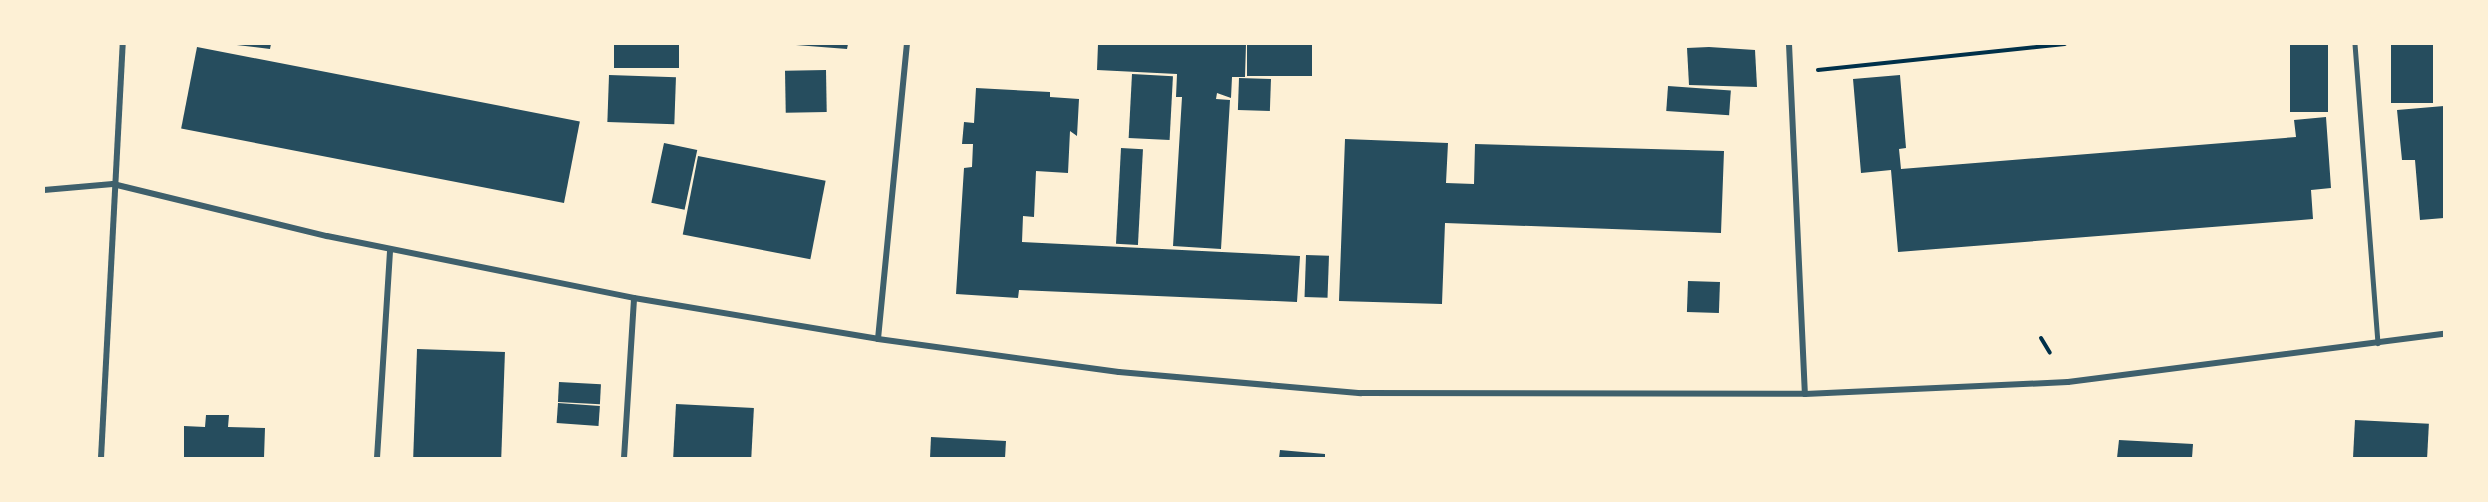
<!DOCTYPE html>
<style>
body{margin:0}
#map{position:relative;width:2488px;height:502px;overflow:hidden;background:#fdf0d5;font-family:Rubik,sans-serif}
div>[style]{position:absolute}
.building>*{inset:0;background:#264d5e;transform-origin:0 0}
.path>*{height:4px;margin:-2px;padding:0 2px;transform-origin:2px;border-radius:2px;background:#003049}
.service>*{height:4.5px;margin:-2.25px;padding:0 2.25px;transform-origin:2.25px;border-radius:2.25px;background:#3f606c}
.minor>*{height:6px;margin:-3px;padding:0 3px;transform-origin:3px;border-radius:3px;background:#3f606c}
span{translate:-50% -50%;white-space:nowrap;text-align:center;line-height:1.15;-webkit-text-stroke:4.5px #fdf0d5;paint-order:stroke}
.frame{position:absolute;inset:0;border:45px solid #fdf0d5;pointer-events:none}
</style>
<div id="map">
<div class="building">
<div style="clip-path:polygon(228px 44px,271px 44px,270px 49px)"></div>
<div style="left:614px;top:44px;width:65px;height:24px"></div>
<div style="clip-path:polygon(783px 44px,848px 44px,847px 49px)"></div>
<div style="clip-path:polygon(1098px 44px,1246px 44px,1245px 77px,1232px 77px,1231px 98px,1217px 93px,1216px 99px,1230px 100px,1221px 249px,1173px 246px,1182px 97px,1176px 97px,1177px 74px,1097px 70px)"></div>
<div style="left:1247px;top:44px;width:65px;height:32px"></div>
<div style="left:2290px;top:44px;width:38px;height:68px"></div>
<div style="left:2391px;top:44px;width:42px;height:59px"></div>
<div style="left:197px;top:47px;width:390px;height:83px;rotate:11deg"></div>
<div style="clip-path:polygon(1709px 47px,1755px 50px,1757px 87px,1689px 85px,1687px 48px)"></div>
<div style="left:826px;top:70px;width:42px;height:41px;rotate:89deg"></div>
<div style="left:1132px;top:74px;width:41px;height:64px;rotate:3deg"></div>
<div style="left:609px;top:75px;width:67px;height:47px;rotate:2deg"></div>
<div style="clip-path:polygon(1900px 75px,1906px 148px,1899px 149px,1901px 169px,2296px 137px,2294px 120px,2326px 117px,2331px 188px,2311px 190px,2313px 219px,1898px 252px,1891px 170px,1861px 173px,1853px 79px)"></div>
<div style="left:1239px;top:78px;width:32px;height:32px;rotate:2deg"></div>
<div style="left:1668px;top:86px;width:63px;height:25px;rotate:4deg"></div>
<div style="clip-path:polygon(976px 88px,1050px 92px,1050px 97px,1079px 99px,1077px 136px,1070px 131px,1068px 173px,1036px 171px,1034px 217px,1023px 216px,1022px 242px,1300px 256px,1297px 302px,1019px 290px,1018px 298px,956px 294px,964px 168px,972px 167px,973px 144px,962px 144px,964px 122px,974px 123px)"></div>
<div style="clip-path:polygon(2444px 106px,2444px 218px,2420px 220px,2415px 160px,2402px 160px,2397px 110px)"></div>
<div style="clip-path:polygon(1345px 139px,1448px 143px,1446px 183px,1474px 184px,1475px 144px,1724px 151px,1721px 233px,1445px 223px,1442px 304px,1339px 301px)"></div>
<div style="left:664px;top:143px;width:34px;height:61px;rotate:12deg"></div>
<div style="left:1121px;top:148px;width:22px;height:96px;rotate:3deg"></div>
<div style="left:698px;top:156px;width:130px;height:80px;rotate:11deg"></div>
<div style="left:1306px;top:255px;width:23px;height:42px;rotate:2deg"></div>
<div style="left:1688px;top:281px;width:32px;height:31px;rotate:2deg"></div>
<div style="left:417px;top:349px;width:88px;height:109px;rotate:2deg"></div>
<div style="left:559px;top:382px;width:42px;height:20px;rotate:3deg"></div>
<div style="left:558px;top:403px;width:42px;height:20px;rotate:4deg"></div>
<div style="left:676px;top:404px;width:78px;height:54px;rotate:3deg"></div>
<div style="clip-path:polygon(206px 415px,229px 415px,228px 427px,265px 428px,264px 458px,184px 458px,184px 426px,205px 427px)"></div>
<div style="left:2355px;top:420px;width:74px;height:38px;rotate:3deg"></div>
<div style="clip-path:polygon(931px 437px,1006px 441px,1005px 458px,930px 458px)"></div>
<div style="clip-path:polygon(2119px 440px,2193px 444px,2192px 458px,2117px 458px)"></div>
<div style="clip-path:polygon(1280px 450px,1325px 454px,1325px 458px,1279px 458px)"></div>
</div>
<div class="path">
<div style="left:1818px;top:70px;width:248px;rotate:-6deg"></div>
<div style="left:2041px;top:338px;width:17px;rotate:59deg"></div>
</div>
<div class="service">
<div style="left:2355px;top:44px;width:300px;rotate:85.6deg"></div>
</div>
<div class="minor">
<div style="left:1789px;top:44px;width:350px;rotate:87.4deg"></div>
<div style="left:44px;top:190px;width:69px;rotate:-5deg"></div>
<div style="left:113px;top:184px;width:220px;rotate:13.7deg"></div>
<div style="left:327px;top:236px;width:313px;rotate:11.4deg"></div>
<div style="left:634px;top:298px;width:247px;rotate:9.5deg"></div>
<div style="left:878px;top:339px;width:243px;rotate:7.8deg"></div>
<div style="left:1119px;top:372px;width:243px;rotate:5deg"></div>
<div style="left:1361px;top:393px;width:444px;rotate:0.1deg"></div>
<div style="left:1805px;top:394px;width:263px;rotate:-2.6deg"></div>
<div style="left:2068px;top:382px;width:379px;rotate:-7.3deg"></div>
<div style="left:878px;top:339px;width:296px;rotate:-84.4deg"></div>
<div style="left:101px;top:458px;width:415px;rotate:-87deg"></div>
<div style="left:377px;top:458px;width:209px;rotate:-86.4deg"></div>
<div style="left:624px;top:458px;width:160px;rotate:-86.4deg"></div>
</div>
<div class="frame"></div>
</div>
